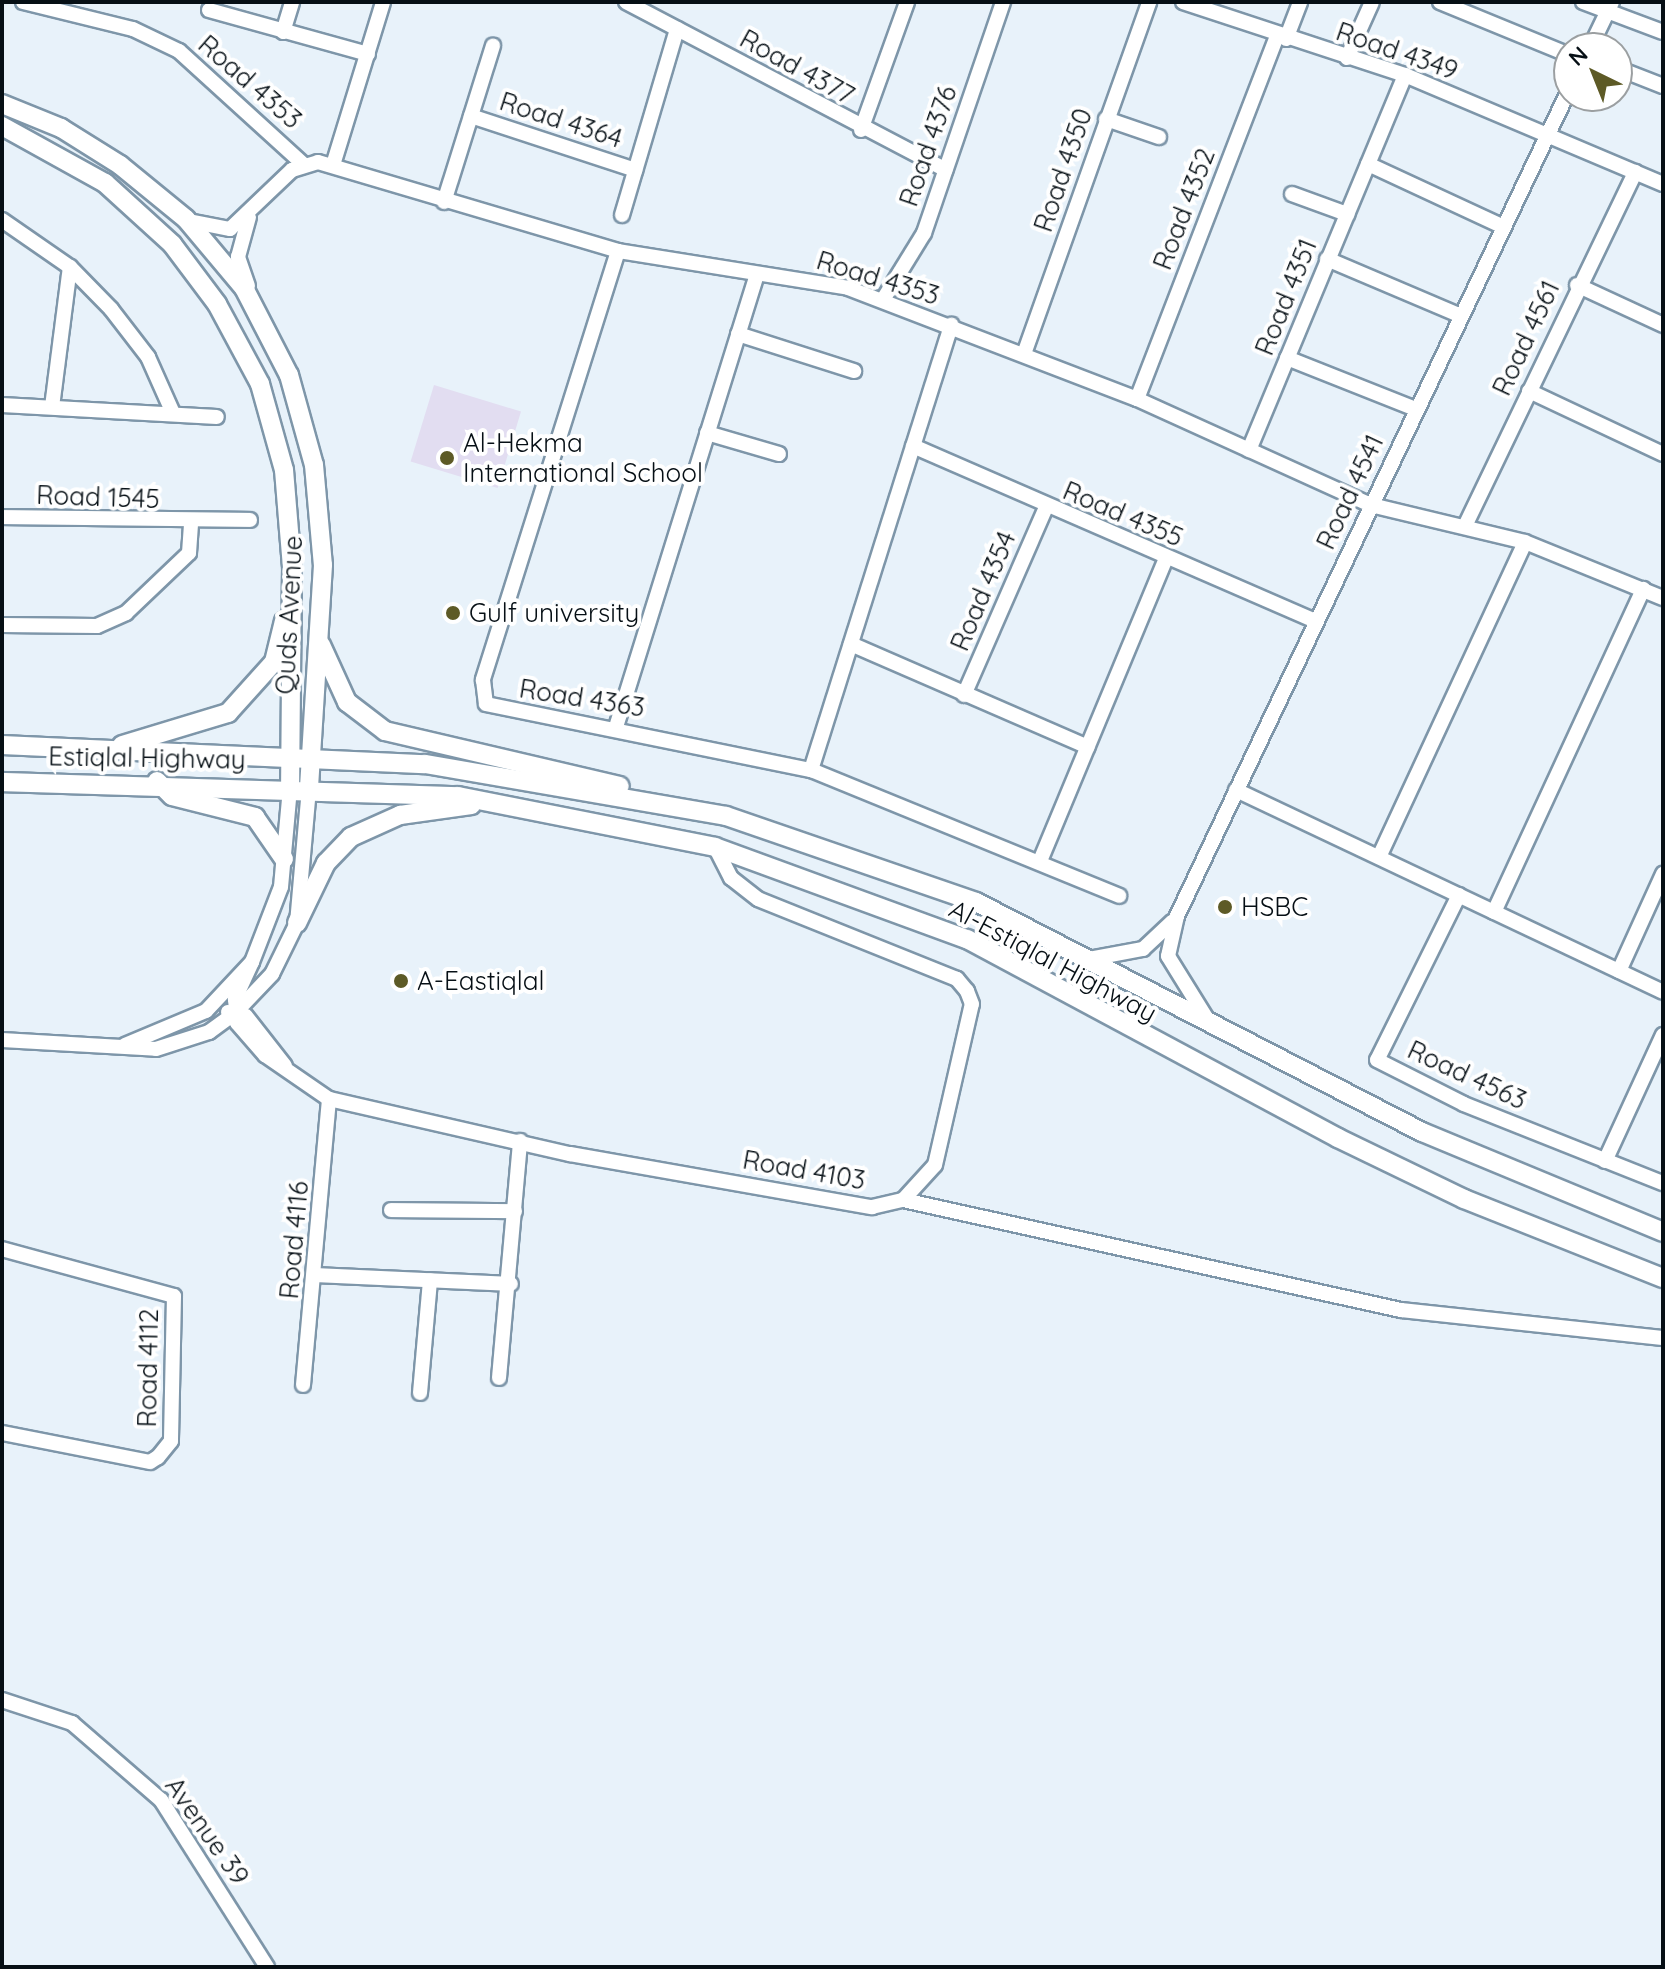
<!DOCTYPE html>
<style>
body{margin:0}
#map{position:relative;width:1665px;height:1969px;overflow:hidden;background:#e8f2fa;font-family:Quicksand,sans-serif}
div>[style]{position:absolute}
.green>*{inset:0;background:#e2ddf1;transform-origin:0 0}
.roads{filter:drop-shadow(2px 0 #7e96a9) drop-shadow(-2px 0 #7e96a9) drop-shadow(0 2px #7e96a9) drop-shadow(0 -2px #7e96a9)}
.minor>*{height:14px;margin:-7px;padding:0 7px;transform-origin:7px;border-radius:7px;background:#fff}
.major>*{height:18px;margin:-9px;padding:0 9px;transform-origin:9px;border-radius:9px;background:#fff}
.dots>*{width:22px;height:22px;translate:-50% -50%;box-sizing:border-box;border:4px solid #fff;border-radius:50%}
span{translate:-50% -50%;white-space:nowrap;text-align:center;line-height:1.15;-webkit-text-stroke:8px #fff;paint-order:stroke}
.street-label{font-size:26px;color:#060f15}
.poi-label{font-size:26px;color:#060f15}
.left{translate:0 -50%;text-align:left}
.frame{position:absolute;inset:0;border:4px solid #060f15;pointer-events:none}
.north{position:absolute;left:1553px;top:32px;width:80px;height:80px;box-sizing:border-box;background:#fff;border:2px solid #9b9fa1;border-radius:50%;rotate:317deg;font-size:22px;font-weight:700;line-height:32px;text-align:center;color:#060f15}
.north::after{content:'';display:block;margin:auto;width:28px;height:36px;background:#5d5a26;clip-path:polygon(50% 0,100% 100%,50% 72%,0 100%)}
</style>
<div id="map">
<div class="green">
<div style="left:434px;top:385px;width:91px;height:80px;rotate:17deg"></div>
</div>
<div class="roads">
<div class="minor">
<div style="left:23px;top:2px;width:113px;rotate:13.8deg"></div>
<div style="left:133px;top:29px;width:51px;rotate:25.6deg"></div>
<div style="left:179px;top:51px;width:168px;rotate:42.3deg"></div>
<div style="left:626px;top:2px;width:361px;rotate:27.7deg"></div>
<div style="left:1183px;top:2px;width:234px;rotate:18.2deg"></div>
<div style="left:1405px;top:75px;width:280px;rotate:22.9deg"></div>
<div style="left:1440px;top:2px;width:139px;rotate:22.3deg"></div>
<div style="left:1583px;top:2px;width:85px;rotate:20.6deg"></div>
<div style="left:209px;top:10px;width:165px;rotate:15.5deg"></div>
<div style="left:283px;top:32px;width:31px;rotate:-73deg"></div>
<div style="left:1286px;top:39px;width:40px;rotate:-69deg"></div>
<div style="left:1590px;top:48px;width:51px;rotate:-64.4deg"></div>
<div style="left:1347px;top:58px;width:61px;rotate:-65.9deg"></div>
<div style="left:1617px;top:68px;width:49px;rotate:21.4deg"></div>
<div style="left:471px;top:116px;width:173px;rotate:18.2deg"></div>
<div style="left:1106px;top:119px;width:56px;rotate:18.8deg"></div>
<div style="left:861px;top:130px;width:136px;rotate:-70.2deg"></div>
<div style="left:1368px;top:164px;width:150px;rotate:24.9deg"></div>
<div style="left:333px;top:165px;width:170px;rotate:-72.9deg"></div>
<div style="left:1292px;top:194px;width:59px;rotate:20deg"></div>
<div style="left:444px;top:202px;width:164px;rotate:-72.6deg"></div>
<div style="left:622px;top:215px;width:194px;rotate:-73.5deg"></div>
<div style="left:2px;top:220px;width:83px;rotate:34.7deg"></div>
<div style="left:70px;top:267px;width:59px;rotate:45.7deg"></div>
<div style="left:111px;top:309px;width:61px;rotate:52.4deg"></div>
<div style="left:148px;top:357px;width:59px;rotate:66deg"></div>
<div style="left:189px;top:221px;width:42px;rotate:11deg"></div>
<div style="left:230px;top:229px;width:86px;rotate:-43.6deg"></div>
<div style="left:292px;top:170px;width:27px;rotate:-17deg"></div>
<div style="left:318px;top:162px;width:313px;rotate:16.5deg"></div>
<div style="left:618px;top:251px;width:233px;rotate:9.1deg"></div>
<div style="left:848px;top:288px;width:310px;rotate:21deg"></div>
<div style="left:1137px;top:399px;width:257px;rotate:24.4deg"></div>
<div style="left:1371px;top:505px;width:158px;rotate:13.5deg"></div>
<div style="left:1525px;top:542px;width:149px;rotate:22.1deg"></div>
<div style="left:618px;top:251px;width:450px;rotate:107.5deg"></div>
<div style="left:483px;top:680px;width:24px;rotate:83deg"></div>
<div style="left:486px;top:704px;width:332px;rotate:11.5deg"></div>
<div style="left:811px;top:770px;width:333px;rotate:22.2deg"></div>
<div style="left:1327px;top:259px;width:143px;rotate:23deg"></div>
<div style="left:1577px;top:285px;width:95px;rotate:24.9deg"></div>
<div style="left:248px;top:286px;width:31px;rotate:-109deg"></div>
<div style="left:238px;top:257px;width:41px;rotate:-74.6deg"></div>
<div style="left:884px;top:298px;width:76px;rotate:-58.4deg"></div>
<div style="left:924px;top:233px;width:244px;rotate:-71.1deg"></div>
<div style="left:738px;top:334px;width:122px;rotate:17.7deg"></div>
<div style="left:1024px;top:354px;width:374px;rotate:-70.4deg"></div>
<div style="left:1287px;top:358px;width:139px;rotate:21.6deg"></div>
<div style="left:1529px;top:391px;width:148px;rotate:25.2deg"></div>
<div style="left:1137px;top:399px;width:389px;rotate:-68.9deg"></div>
<div style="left:2px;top:405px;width:215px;rotate:3.2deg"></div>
<div style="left:52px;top:407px;width:141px;rotate:-82.7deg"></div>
<div style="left:707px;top:433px;width:75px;rotate:16.3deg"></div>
<div style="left:913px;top:446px;width:439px;rotate:23.5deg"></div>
<div style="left:1249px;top:450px;width:406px;rotate:-67.4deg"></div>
<div style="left:2px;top:517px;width:248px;rotate:0.7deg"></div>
<div style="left:1465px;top:526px;width:393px;rotate:-64.3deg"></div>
<div style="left:2px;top:625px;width:95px;rotate:0.6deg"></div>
<div style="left:97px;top:626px;width:32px;rotate:-24deg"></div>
<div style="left:126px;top:613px;width:87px;rotate:-43.6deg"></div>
<div style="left:189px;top:553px;width:28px;rotate:-86deg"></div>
<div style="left:851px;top:644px;width:258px;rotate:23.5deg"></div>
<div style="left:964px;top:695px;width:205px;rotate:-66.4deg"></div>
<div style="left:616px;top:727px;width:473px;rotate:-72.7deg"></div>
<div style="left:811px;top:770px;width:467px;rotate:-72.5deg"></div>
<div style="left:1236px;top:790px;width:472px;rotate:25.3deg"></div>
<div style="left:1379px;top:857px;width:347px;rotate:-65.1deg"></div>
<div style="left:1040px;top:861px;width:327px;rotate:-67.4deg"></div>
<div style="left:1459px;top:895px;width:184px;rotate:116.4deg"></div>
<div style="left:1377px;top:1060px;width:97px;rotate:26.8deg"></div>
<div style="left:1464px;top:1104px;width:214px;rotate:21.7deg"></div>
<div style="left:1494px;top:912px;width:356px;rotate:-65.2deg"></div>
<div style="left:1089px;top:959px;width:55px;rotate:-10.5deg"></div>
<div style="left:1143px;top:949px;width:40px;rotate:-43deg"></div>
<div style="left:252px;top:962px;width:41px;rotate:114.7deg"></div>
<div style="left:235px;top:999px;width:24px;rotate:85deg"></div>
<div style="left:237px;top:1023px;width:43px;rotate:48.8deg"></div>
<div style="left:265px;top:1055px;width:78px;rotate:34.5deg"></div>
<div style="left:329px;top:1099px;width:247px;rotate:12.9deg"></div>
<div style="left:570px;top:1154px;width:307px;rotate:10deg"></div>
<div style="left:872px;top:1207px;width:32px;rotate:-13deg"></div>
<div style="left:903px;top:1200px;width:47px;rotate:-47.6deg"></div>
<div style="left:935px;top:1165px;width:165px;rotate:-77.1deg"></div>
<div style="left:972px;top:1004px;width:14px;rotate:-111deg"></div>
<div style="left:967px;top:991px;width:16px;rotate:-130deg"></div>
<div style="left:957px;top:979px;width:214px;rotate:-158.1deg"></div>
<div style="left:758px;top:899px;width:34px;rotate:-142deg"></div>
<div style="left:731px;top:878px;width:35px;rotate:-117deg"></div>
<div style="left:1619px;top:971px;width:107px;rotate:-65.6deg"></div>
<div style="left:228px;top:1012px;width:18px;rotate:13deg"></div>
<div style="left:246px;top:1016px;width:63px;rotate:52deg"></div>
<div style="left:1207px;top:1019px;width:74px;rotate:-121.8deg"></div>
<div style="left:1168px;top:956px;width:41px;rotate:-77.3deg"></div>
<div style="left:1177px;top:916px;width:914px;rotate:-64.61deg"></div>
<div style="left:2px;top:1040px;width:154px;rotate:3.3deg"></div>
<div style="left:156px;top:1049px;width:56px;rotate:-17.8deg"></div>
<div style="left:209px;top:1032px;width:32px;rotate:-36deg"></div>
<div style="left:235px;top:1013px;width:54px;rotate:-46.5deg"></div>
<div style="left:272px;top:974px;width:57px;rotate:-63.9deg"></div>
<div style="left:297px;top:923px;width:135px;rotate:-84.9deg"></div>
<div style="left:125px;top:1045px;width:88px;rotate:-22.8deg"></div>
<div style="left:206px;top:1011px;width:67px;rotate:-46.8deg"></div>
<div style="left:252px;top:962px;width:80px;rotate:-68.9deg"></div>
<div style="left:281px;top:887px;width:99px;rotate:-84.8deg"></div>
<div style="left:1605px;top:1161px;width:139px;rotate:-65.3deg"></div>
<div style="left:903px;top:1200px;width:510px;rotate:12.46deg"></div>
<div style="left:1401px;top:1310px;width:263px;rotate:6.1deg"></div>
<div style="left:391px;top:1210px;width:124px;rotate:0.5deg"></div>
<div style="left:2px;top:1249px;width:178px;rotate:15.3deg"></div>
<div style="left:174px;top:1296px;width:145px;rotate:91.2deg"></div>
<div style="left:171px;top:1441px;width:21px;rotate:129deg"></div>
<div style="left:158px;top:1457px;width:9px;rotate:148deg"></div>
<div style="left:150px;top:1462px;width:151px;rotate:-168.9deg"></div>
<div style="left:316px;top:1275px;width:195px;rotate:2.6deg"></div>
<div style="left:499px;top:1378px;width:238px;rotate:-84.9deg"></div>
<div style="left:303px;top:1385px;width:287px;rotate:-84.8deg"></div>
<div style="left:420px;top:1393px;width:113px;rotate:-84.9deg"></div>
<div style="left:2px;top:1700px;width:74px;rotate:18.2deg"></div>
<div style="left:72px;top:1723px;width:118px;rotate:40.9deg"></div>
<div style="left:161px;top:1800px;width:198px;rotate:57.6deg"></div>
</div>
<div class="major">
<div style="left:2px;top:104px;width:64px;rotate:22.1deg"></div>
<div style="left:61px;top:128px;width:70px;rotate:32.1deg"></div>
<div style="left:120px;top:165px;width:85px;rotate:39.3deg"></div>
<div style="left:186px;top:219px;width:90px;rotate:50deg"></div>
<div style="left:244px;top:288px;width:98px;rotate:62.7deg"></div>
<div style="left:289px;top:375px;width:93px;rotate:74.5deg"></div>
<div style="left:314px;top:465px;width:100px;rotate:84.9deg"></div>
<div style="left:323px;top:565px;width:224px;rotate:93.6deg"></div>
<div style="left:2px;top:126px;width:118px;rotate:29deg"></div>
<div style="left:105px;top:183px;width:91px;rotate:42.3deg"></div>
<div style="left:172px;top:244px;width:75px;rotate:53.1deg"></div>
<div style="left:217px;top:304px;width:91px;rotate:61.7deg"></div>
<div style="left:260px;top:384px;width:89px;rotate:74.4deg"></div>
<div style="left:284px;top:470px;width:97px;rotate:85.3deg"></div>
<div style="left:292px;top:567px;width:221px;rotate:90.5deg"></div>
<div style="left:321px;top:645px;width:63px;rotate:65.5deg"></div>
<div style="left:347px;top:702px;width:48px;rotate:37.3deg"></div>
<div style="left:385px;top:731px;width:241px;rotate:13.2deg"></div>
<div style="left:2px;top:745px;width:423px;rotate:2.6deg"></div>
<div style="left:425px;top:764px;width:305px;rotate:9.8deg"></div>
<div style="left:726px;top:816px;width:264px;rotate:19deg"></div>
<div style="left:976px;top:902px;width:502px;rotate:27.28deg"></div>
<div style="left:1422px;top:1132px;width:261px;rotate:22.5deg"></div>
<div style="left:122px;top:745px;width:111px;rotate:-16.8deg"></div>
<div style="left:228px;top:713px;width:69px;rotate:-48deg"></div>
<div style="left:274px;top:662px;width:42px;rotate:-76.3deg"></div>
<div style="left:157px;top:781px;width:21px;rotate:45deg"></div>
<div style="left:172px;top:796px;width:86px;rotate:14.2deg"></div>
<div style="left:255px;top:817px;width:51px;rotate:55.4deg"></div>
<div style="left:2px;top:782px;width:456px;rotate:1.8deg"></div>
<div style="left:458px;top:796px;width:262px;rotate:11.2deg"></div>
<div style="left:715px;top:847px;width:268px;rotate:20.1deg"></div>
<div style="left:967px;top:939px;width:421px;rotate:28.2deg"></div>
<div style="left:1338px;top:1138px;width:140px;rotate:25.8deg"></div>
<div style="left:1464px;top:1199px;width:214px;rotate:21.7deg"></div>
<div style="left:297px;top:923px;width:67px;rotate:-64.2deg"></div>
<div style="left:326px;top:863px;width:36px;rotate:-46deg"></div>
<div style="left:351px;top:837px;width:54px;rotate:-24.2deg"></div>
<div style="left:400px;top:815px;width:72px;rotate:-8deg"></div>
</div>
</div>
<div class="dots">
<div style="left:447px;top:458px;background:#5d5a26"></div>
<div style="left:453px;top:613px;background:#5d5a26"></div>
<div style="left:1225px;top:907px;background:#5d5a26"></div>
<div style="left:401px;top:981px;background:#5d5a26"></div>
</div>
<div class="street-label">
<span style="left:1397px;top:51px;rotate:19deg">Road 4349</span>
<span style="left:797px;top:67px;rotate:29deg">Road 4377</span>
<span style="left:250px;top:82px;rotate:41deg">Road 4353</span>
<span style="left:561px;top:120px;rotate:18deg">Road 4364</span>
<span style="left:928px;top:146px;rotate:-71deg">Road 4376</span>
<span style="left:1063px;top:170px;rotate:-71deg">Road 4350</span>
<span style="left:1184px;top:209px;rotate:-69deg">Road 4352</span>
<span style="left:878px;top:278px;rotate:17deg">Road 4353</span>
<span style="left:1286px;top:297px;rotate:-68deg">Road 4351</span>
<span style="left:1526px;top:338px;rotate:-65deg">Road 4561</span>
<span style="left:1350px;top:492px;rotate:-65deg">Road 4541</span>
<span style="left:98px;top:497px;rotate:2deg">Road 1545</span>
<span style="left:1123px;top:514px;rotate:23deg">Road 4355</span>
<span style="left:983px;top:591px;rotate:-67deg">Road 4354</span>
<span style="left:289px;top:615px;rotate:-87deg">Quds Avenue</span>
<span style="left:582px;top:698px;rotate:9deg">Road 4363</span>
<span style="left:147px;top:758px;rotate:1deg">Estiqlal Highway</span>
<span style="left:1053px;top:961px;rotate:28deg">Al-Estiqlal Highway</span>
<span style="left:1467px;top:1075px;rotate:25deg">Road 4563</span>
<span style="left:804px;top:1170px;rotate:10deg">Road 4103</span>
<span style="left:294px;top:1240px;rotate:-85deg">Road 4116</span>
<span style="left:148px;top:1368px;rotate:-89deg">Road 4112</span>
<span style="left:207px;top:1831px;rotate:55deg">Avenue 39</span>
</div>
<div class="poi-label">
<span class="left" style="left:463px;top:458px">Al-Hekma<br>International School</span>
<span class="left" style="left:469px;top:613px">Gulf university</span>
<span class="left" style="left:1241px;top:907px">HSBC</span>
<span class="left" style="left:417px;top:981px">A-Eastiqlal</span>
</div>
<div class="frame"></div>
<div class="north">N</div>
</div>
